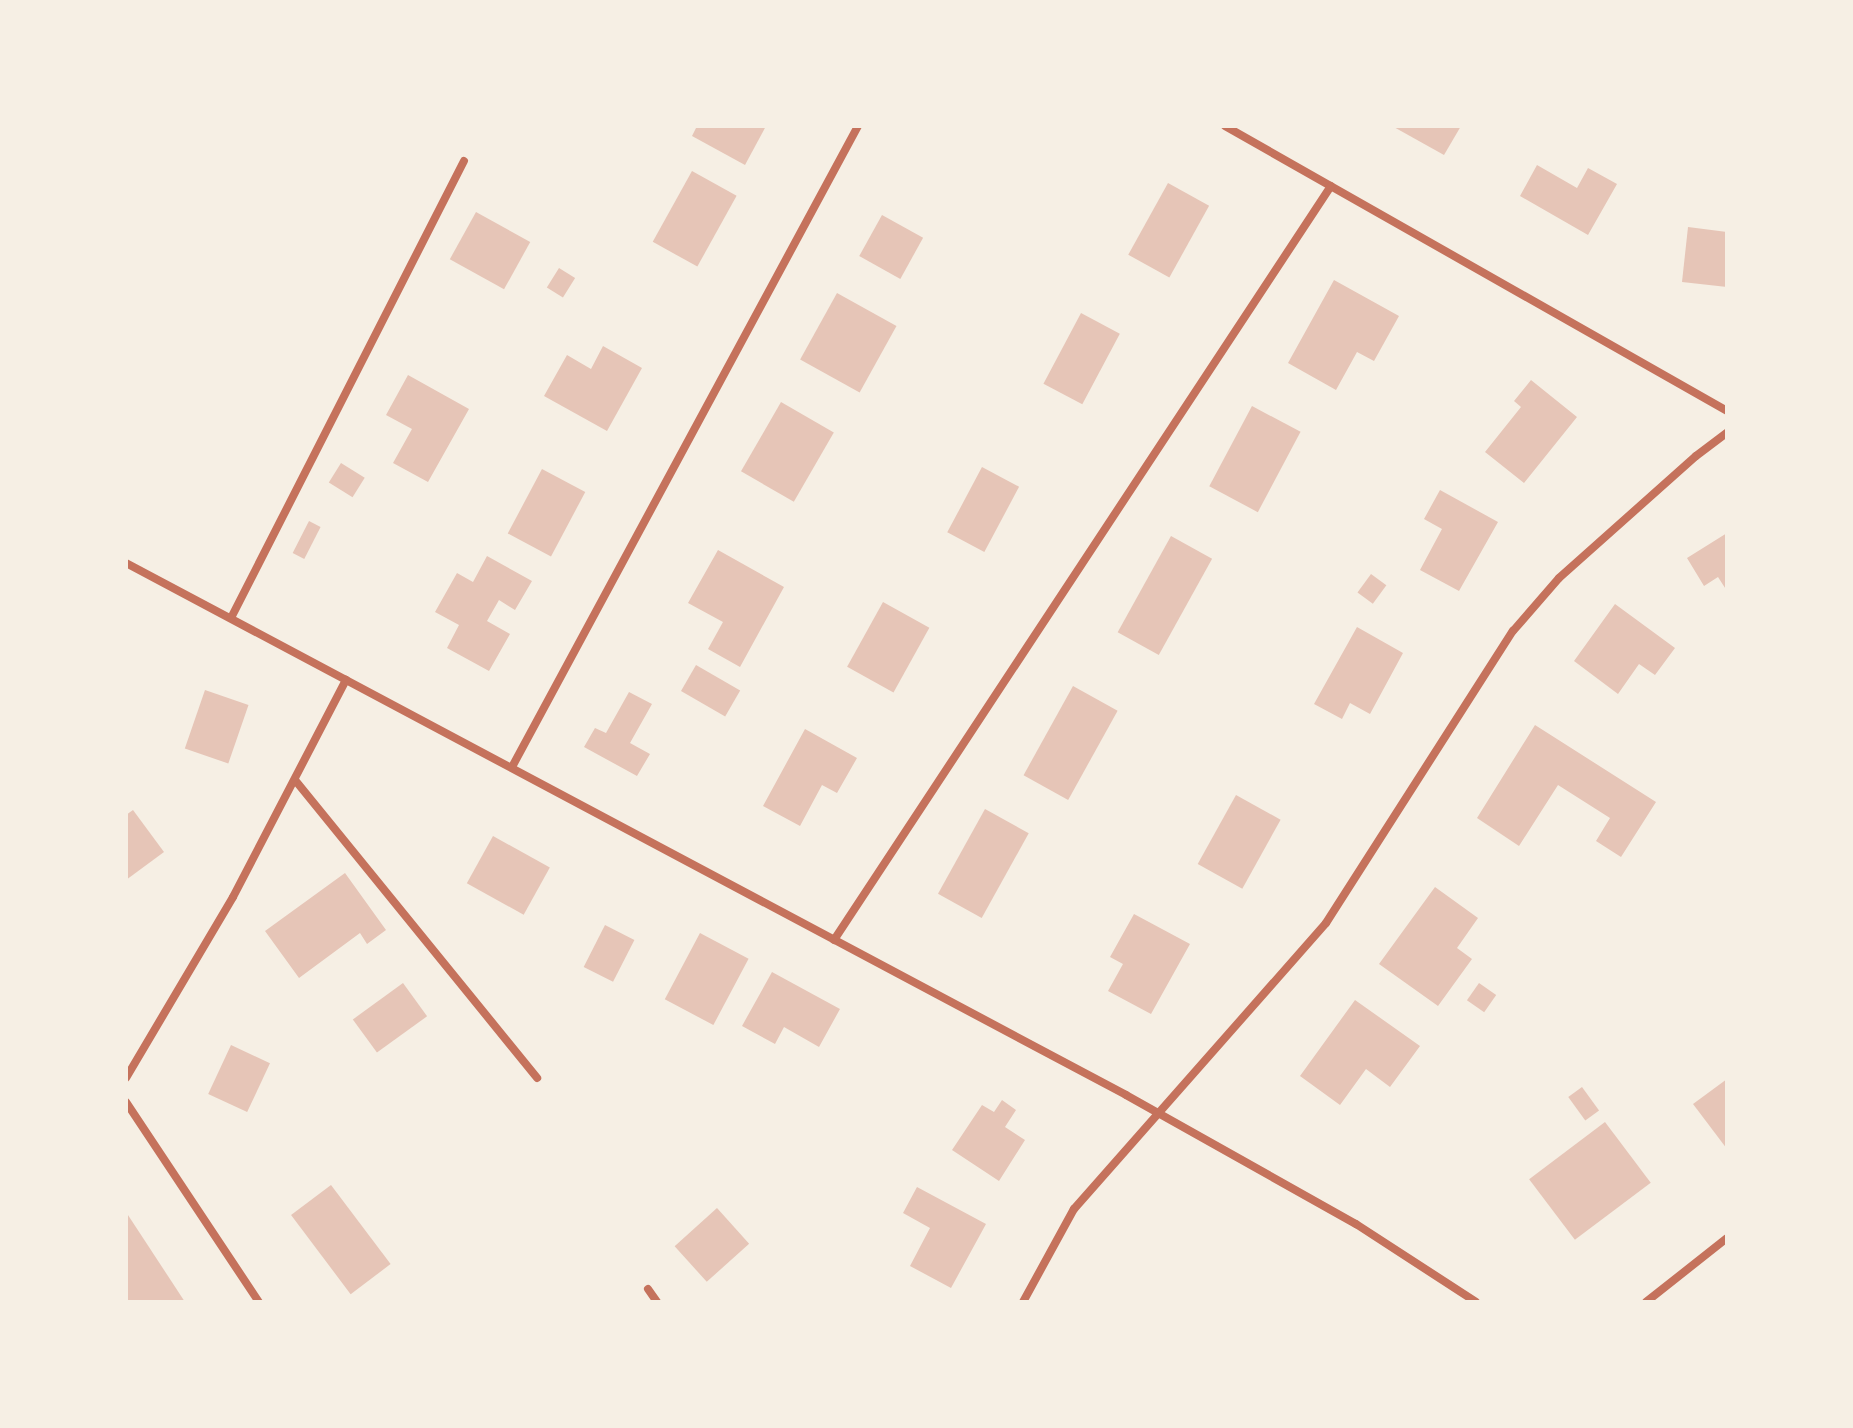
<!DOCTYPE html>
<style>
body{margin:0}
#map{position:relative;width:1853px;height:1428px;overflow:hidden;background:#f6efe4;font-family:"Times New Roman",serif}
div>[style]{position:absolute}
.building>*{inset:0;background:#e6c5b7;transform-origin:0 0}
.minor>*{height:8px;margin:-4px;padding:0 4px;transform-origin:4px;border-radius:4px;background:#c5725c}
span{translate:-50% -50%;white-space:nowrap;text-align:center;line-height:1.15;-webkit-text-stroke:6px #f6efe4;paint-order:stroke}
.frame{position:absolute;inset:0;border:128px solid #f6efe4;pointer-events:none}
</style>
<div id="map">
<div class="building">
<div style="clip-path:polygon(697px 126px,766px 126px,745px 165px,692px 136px)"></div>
<div style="clip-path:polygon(1392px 126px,1461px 126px,1444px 155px)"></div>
<div style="clip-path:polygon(1537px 165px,1577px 188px,1588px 168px,1617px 184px,1588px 235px,1520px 196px)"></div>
<div style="left:692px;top:171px;width:51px;height:81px;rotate:29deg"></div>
<div style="left:1168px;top:183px;width:47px;height:82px;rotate:29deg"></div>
<div style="left:476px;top:212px;width:62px;height:54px;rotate:29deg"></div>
<div style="left:882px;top:215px;width:47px;height:47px;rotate:29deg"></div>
<div style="clip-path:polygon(1688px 227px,1727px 232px,1727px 287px,1682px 282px)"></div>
<div style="left:559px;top:268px;width:19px;height:23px;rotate:32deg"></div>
<div style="clip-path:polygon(1334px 280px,1399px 316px,1374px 361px,1357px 352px,1336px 390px,1288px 363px)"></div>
<div style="left:837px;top:293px;width:68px;height:76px;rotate:29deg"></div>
<div style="left:1081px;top:313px;width:44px;height:80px;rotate:28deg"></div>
<div style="clip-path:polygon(603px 346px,642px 368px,607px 431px,544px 396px,567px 355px,591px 369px)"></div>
<div style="clip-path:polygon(408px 375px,469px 409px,428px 482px,393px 463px,412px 429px,386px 415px)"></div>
<div style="clip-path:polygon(1531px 380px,1577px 417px,1524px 483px,1485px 452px,1521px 407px,1514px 401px)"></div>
<div style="left:781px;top:402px;width:61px;height:80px;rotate:30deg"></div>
<div style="left:1252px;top:406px;width:55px;height:91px;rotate:28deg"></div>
<div style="left:341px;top:463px;width:28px;height:23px;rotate:32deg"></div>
<div style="left:982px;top:467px;width:42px;height:74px;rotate:28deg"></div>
<div style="left:542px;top:469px;width:49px;height:73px;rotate:28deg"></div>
<div style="clip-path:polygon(1440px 490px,1498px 522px,1459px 591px,1420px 570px,1442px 529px,1424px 519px)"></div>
<div style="left:309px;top:521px;width:13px;height:36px;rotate:27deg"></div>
<div style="clip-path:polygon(1727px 533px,1727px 591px,1718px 577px,1704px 586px,1687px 558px)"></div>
<div style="left:1171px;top:536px;width:47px;height:110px;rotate:29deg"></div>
<div style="clip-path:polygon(718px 550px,784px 587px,740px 667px,708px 649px,723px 622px,688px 603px)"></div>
<div style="clip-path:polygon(487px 556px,532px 581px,515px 610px,499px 600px,487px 621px,510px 634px,489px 671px,447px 648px,459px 625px,435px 612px,457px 573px,473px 582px)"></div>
<div style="left:1371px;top:574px;width:19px;height:23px;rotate:36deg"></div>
<div style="left:883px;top:602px;width:53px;height:74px;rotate:29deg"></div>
<div style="clip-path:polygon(1615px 604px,1675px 648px,1655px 675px,1639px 664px,1618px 694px,1574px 661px)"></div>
<div style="clip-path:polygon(1357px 627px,1403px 653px,1370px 714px,1350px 703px,1342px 719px,1314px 704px)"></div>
<div style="left:696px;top:665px;width:51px;height:30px;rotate:30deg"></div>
<div style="left:1073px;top:686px;width:51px;height:102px;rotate:29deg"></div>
<div style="left:205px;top:690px;width:46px;height:62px;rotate:19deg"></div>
<div style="clip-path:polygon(629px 692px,652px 704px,630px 743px,650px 754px,637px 776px,584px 747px,595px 728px,606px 733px)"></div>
<div style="clip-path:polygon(1535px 725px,1656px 802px,1621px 857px,1596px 841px,1610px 818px,1558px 785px,1519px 846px,1477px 818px)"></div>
<div style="clip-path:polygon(805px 729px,857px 758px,837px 793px,822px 785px,800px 826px,763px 806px)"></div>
<div style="left:1236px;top:795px;width:51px;height:79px;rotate:29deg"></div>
<div style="left:985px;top:809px;width:50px;height:97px;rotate:29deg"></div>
<div style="clip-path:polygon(133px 810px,164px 852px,126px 880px,126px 815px)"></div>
<div style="left:493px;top:836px;width:65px;height:54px;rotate:29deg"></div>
<div style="clip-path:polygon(345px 873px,386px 930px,367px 944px,360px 933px,299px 978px,265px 931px)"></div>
<div style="clip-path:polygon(1435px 887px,1478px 918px,1457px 948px,1472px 959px,1438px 1006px,1379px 964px)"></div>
<div style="clip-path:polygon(1134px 914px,1190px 944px,1151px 1014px,1108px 991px,1123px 964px,1110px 957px)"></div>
<div style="left:605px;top:925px;width:33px;height:47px;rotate:27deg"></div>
<div style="left:700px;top:933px;width:55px;height:75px;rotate:28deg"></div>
<div style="clip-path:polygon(772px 972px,840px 1009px,819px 1047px,784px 1027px,775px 1044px,742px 1026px)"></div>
<div style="left:403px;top:983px;width:41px;height:62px;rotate:54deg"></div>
<div style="left:1479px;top:983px;width:21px;height:21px;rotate:35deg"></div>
<div style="clip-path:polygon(1355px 1000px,1420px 1046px,1390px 1087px,1366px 1069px,1340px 1105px,1300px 1076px)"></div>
<div style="left:231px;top:1045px;width:43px;height:54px;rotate:25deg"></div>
<div style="clip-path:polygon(1727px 1079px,1727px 1149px,1693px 1104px)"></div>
<div style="left:1582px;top:1087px;width:29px;height:17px;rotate:54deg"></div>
<div style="clip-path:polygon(1002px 1100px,1016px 1110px,1005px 1127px,1025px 1140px,999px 1181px,952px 1150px,982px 1105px,994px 1112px)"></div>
<div style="left:1605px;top:1122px;width:76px;height:95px;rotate:53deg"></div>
<div style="left:331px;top:1185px;width:99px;height:50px;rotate:53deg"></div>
<div style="clip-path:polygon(917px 1187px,986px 1224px,951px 1288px,910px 1266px,930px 1228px,903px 1213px)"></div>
<div style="left:717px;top:1208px;width:48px;height:57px;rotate:48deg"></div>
<div style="clip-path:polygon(126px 1212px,185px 1302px,126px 1302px)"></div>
</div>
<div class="minor">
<div style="left:1225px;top:126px;width:577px;rotate:29.58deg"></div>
<div style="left:126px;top:563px;width:1133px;rotate:28.01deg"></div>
<div style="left:1126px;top:1095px;width:264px;rotate:29.3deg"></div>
<div style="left:1356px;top:1224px;width:143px;rotate:33deg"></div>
<div style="left:231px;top:618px;width:513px;rotate:-62.99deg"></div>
<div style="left:512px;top:767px;width:728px;rotate:-61.64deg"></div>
<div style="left:295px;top:780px;width:384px;rotate:50.9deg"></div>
<div style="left:834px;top:940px;width:903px;rotate:-56.61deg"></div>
<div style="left:126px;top:1078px;width:210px;rotate:-59.4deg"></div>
<div style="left:233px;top:897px;width:245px;rotate:-62.5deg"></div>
<div style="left:126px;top:1102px;width:240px;rotate:56.4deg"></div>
<div style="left:648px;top:1289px;width:16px;rotate:55deg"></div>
<div style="left:1023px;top:1302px;width:106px;rotate:-61.3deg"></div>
<div style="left:1074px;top:1209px;width:381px;rotate:-48.6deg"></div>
<div style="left:1326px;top:923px;width:347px;rotate:-57.4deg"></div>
<div style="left:1513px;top:631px;width:70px;rotate:-49deg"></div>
<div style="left:1559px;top:578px;width:183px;rotate:-41.7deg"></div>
<div style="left:1696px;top:456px;width:39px;rotate:-37deg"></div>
<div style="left:1646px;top:1302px;width:103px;rotate:-38.3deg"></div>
</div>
<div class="frame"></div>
</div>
